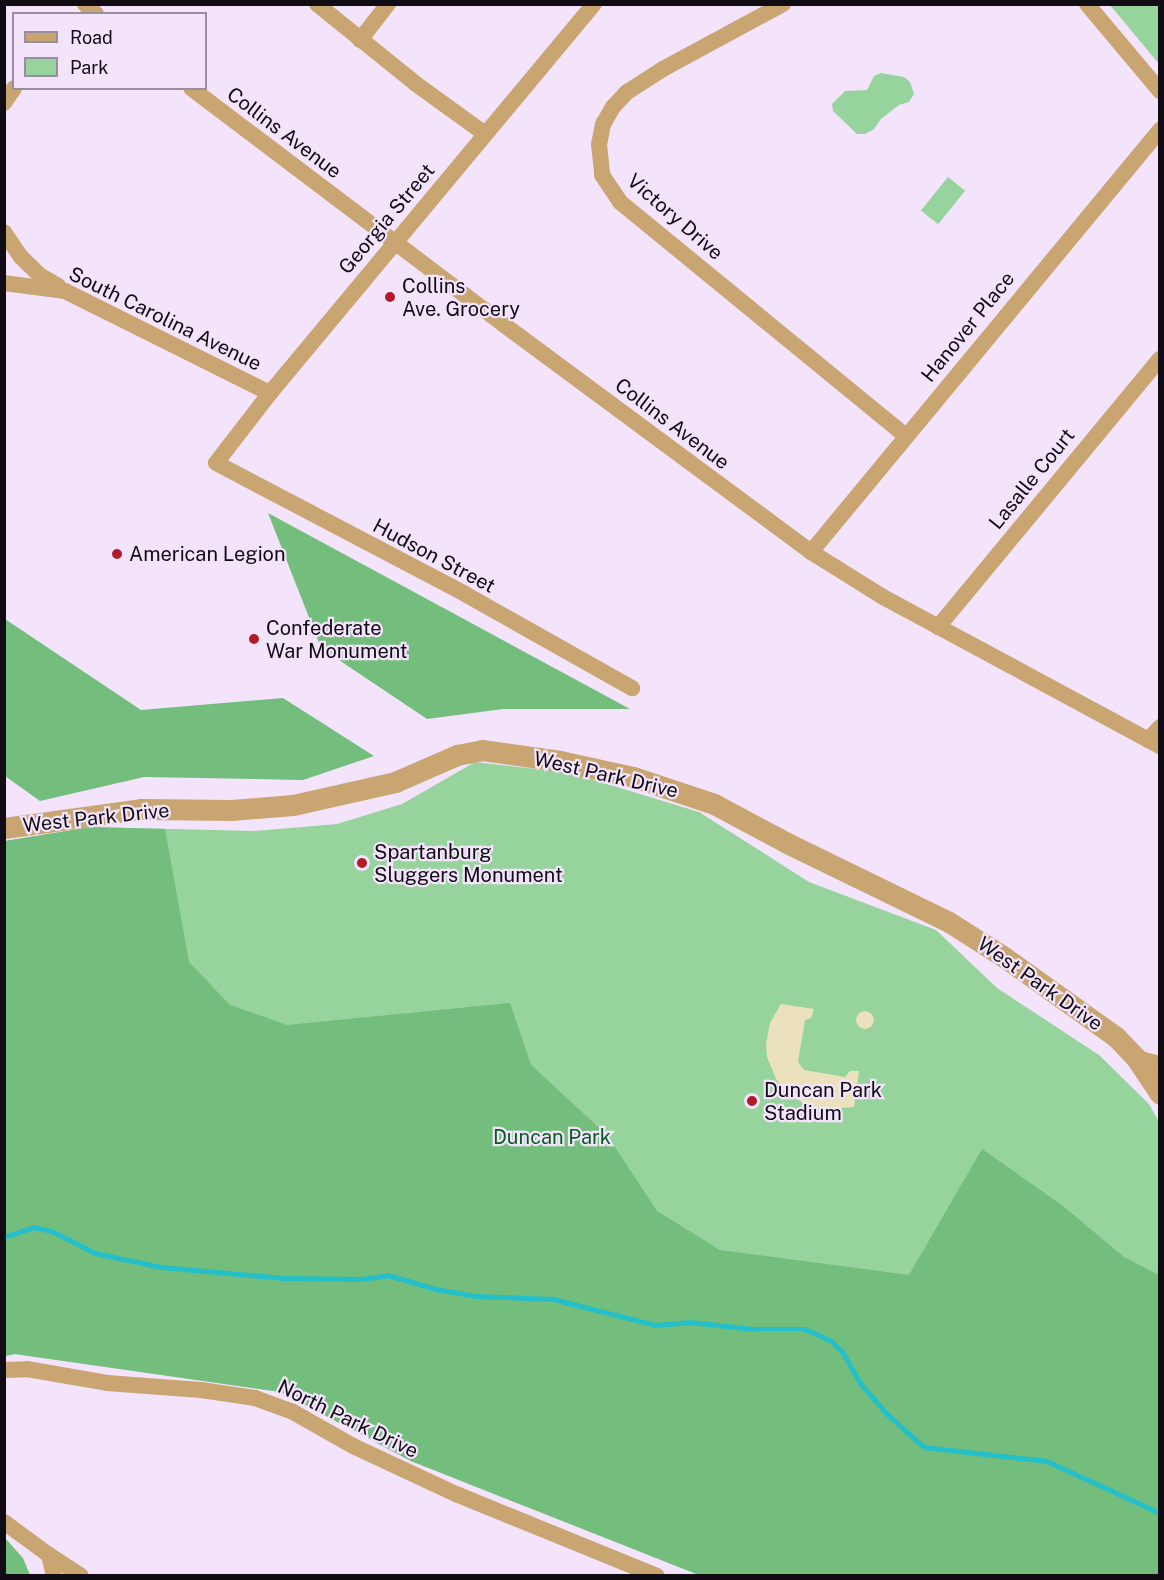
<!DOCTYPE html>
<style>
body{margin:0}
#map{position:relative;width:1164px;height:1580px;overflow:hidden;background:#f3e4fc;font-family:"Public Sans",sans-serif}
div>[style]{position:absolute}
.green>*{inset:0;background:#96d39d;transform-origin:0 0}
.forest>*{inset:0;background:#73bd7d}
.sand>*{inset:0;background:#ebe1bc}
.round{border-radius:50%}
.stream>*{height:4.5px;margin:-2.25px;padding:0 2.25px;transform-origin:2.25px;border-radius:2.25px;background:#25bfc9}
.minor>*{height:16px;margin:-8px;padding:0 8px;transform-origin:8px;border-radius:8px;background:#c8a571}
.tertiary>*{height:21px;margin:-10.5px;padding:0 10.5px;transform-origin:10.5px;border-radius:10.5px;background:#c8a571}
.dots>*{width:16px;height:16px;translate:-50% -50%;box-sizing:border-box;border:3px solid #f3e4fc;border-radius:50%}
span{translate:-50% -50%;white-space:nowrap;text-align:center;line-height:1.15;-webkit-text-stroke:4.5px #f3e4fc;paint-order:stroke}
.street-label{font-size:20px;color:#110c14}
.poi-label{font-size:20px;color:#110c14}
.left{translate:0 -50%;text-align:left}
.park-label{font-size:20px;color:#075d21}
.frame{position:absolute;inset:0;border:6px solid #110c14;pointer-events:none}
.legend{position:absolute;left:12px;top:12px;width:195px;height:78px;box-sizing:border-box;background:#f3e4fc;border:2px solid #998e9f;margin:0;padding:8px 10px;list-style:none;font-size:18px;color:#110c14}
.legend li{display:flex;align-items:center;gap:12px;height:30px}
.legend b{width:30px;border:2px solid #998e9f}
</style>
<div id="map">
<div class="green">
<div style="clip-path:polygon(1110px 5px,1159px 5px,1159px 64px)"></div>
<div style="clip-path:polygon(881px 73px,904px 77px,910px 82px,914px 94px,909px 102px,899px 105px,881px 119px,874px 129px,865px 134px,857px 134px,833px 111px,832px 104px,845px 91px,867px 90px,874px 76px)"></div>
<div style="left:948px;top:177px;width:22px;height:43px;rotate:39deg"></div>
<div style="clip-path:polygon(475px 762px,571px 773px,699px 812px,809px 882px,936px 930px,997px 988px,1099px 1055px,1149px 1104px,1159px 1122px,1159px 1575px,699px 1575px,411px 1461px,281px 1392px,15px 1354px,5px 1356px,5px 841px,91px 827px,255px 831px,337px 824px,402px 804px)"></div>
</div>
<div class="forest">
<div style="clip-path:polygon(268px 513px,630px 709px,503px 709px,427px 719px,321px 648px)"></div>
<div style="clip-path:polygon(5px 619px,141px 710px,283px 698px,374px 756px,303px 780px,144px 777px,40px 801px,5px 776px)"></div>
<div style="clip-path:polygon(91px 827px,165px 829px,189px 962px,230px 1005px,287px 1025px,510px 1003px,531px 1065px,607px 1135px,657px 1211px,720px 1250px,909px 1275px,982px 1149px,1063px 1206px,1124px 1257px,1159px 1275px,1159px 1575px,699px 1575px,411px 1461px,281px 1392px,15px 1354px,5px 1356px,5px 841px)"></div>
<div style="clip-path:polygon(5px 1538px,23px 1558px,30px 1575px,5px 1575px)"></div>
</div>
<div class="sand">
<div style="clip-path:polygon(781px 1004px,814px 1009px,811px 1018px,805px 1020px,798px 1062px,804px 1070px,845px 1077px,850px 1071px,859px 1071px,854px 1107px,826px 1109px,806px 1105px,784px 1090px,776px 1079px,767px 1057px,766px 1044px,770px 1023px)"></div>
<div class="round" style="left:856px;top:1011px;width:18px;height:18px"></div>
</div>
<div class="stream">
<div style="left:4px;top:1237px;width:32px;rotate:-18deg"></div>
<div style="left:34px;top:1227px;width:18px;rotate:13deg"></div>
<div style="left:52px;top:1231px;width:48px;rotate:27.1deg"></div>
<div style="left:95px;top:1253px;width:67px;rotate:12deg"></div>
<div style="left:161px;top:1267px;width:123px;rotate:5.1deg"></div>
<div style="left:284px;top:1278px;width:77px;rotate:0.7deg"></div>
<div style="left:361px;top:1279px;width:27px;rotate:-8deg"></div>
<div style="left:388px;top:1275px;width:50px;rotate:16.3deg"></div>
<div style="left:436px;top:1289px;width:40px;rotate:10deg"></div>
<div style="left:475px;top:1296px;width:78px;rotate:2.2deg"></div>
<div style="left:553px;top:1299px;width:106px;rotate:14.2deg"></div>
<div style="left:656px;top:1325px;width:35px;rotate:-5deg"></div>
<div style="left:691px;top:1322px;width:62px;rotate:6.4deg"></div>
<div style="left:753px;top:1329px;width:52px"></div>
<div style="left:805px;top:1329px;width:27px;rotate:24deg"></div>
<div style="left:830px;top:1340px;width:16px;rotate:43deg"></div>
<div style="left:842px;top:1351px;width:38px;rotate:60deg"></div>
<div style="left:861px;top:1384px;width:38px;rotate:49deg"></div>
<div style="left:886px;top:1413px;width:51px;rotate:41.8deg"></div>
<div style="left:924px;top:1447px;width:124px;rotate:6.5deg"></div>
<div style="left:1047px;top:1461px;width:124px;rotate:24.7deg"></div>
</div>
<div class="minor">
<div style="left:85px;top:4px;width:15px;rotate:42deg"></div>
<div style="left:317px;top:4px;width:127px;rotate:38.9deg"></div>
<div style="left:416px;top:84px;width:85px;rotate:35.9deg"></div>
<div style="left:594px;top:4px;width:506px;rotate:129.79deg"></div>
<div style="left:270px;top:393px;width:88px;rotate:127.6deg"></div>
<div style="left:216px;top:463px;width:281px;rotate:27.7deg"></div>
<div style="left:465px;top:594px;width:192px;rotate:29.4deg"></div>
<div style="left:783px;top:4px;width:136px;rotate:151.6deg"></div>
<div style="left:663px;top:69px;width:43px;rotate:147.4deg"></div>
<div style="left:627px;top:92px;width:21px;rotate:133deg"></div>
<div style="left:613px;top:107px;width:20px;rotate:120deg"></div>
<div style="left:603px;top:124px;width:20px;rotate:101deg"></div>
<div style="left:599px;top:144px;width:31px;rotate:84deg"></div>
<div style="left:602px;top:175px;width:32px;rotate:56deg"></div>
<div style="left:620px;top:202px;width:370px;rotate:39.3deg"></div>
<div style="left:1087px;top:4px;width:114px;rotate:50deg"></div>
<div style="left:360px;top:40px;width:46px;rotate:-52.1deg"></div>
<div style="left:191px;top:88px;width:391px;rotate:37.1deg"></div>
<div style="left:503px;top:324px;width:383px;rotate:36.5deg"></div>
<div style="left:811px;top:552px;width:85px;rotate:32deg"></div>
<div style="left:883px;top:597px;width:315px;rotate:28.3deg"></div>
<div style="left:4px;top:103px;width:18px;rotate:-56deg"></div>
<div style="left:4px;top:232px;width:30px;rotate:56deg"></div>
<div style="left:21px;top:257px;width:28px;rotate:44deg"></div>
<div style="left:41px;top:276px;width:20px;rotate:30deg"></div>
<div style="left:4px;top:283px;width:62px;rotate:7.5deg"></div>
<div style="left:65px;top:291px;width:229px;rotate:26.5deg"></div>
<div style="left:811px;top:552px;width:548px;rotate:-50.41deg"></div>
<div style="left:938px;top:627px;width:348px;rotate:-50.4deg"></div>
<div style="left:1148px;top:740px;width:18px;rotate:-47deg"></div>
<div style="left:1136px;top:1058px;width:25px;rotate:14deg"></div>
<div style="left:4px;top:1370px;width:23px;rotate:-2deg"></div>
<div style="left:27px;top:1369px;width:81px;rotate:9.9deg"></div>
<div style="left:107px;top:1383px;width:94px;rotate:4.3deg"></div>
<div style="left:201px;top:1390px;width:55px;rotate:8.4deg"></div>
<div style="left:255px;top:1398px;width:40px;rotate:20.2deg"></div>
<div style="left:293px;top:1412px;width:69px;rotate:29.5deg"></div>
<div style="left:353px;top:1446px;width:114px;rotate:25deg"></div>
<div style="left:456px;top:1494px;width:217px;rotate:22.2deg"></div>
<div style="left:4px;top:1522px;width:56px;rotate:36.3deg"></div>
<div style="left:49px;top:1555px;width:22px;rotate:77deg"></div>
<div style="left:49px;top:1555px;width:38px;rotate:33deg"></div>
</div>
<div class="tertiary">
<div style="left:4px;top:828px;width:138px;rotate:-7.9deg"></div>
<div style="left:141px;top:809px;width:91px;rotate:0.6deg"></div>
<div style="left:232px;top:810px;width:61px;rotate:-4.7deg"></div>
<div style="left:293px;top:805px;width:105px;rotate:-12.7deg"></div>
<div style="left:395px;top:782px;width:68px;rotate:-23.5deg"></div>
<div style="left:457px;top:755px;width:25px;rotate:-11deg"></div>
<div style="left:482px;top:750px;width:79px;rotate:8deg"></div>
<div style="left:560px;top:761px;width:75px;rotate:12.4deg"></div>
<div style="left:633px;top:777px;width:85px;rotate:18.4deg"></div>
<div style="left:714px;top:804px;width:83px;rotate:28.1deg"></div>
<div style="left:787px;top:843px;width:180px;rotate:26deg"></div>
<div style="left:949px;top:922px;width:65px;rotate:32.5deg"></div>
<div style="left:1004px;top:957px;width:138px;rotate:35.5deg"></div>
<div style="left:1116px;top:1037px;width:29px;rotate:46deg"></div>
<div style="left:1136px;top:1058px;width:43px;rotate:56.3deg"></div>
</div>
<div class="dots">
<div style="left:390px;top:297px;background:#af1c27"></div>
<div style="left:117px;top:554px;background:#af1c27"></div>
<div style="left:254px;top:639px;background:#af1c27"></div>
<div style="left:362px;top:863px;background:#af1c27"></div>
<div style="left:752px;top:1101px;background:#af1c27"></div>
</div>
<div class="street-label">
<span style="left:284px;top:133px;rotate:37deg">Collins Avenue</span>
<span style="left:675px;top:217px;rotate:41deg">Victory Drive</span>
<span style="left:387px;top:219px;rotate:-50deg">Georgia Street</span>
<span style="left:165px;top:319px;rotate:26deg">South Carolina Avenue</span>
<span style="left:968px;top:327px;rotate:-51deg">Hanover Place</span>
<span style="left:672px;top:424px;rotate:37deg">Collins Avenue</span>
<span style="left:1032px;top:479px;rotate:-51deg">Lasalle Court</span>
<span style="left:434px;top:556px;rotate:28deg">Hudson Street</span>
<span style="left:606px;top:775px;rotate:13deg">West Park Drive</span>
<span style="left:96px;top:818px;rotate:-6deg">West Park Drive</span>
<span style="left:1040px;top:984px;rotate:35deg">West Park Drive</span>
<span style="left:348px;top:1419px;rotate:26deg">North Park Drive</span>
</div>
<div class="poi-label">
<span class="left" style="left:402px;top:298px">Collins<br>Ave. Grocery</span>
<span class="left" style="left:129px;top:554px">American Legion</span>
<span class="left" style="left:266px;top:640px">Confederate<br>War Monument</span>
<span class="left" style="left:374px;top:864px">Spartanburg<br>Sluggers Monument</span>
<span class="left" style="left:764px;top:1102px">Duncan Park<br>Stadium</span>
</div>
<div class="park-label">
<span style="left:552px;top:1137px">Duncan Park</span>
</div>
<div class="frame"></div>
<ul class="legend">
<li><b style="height:8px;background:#c8a571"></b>Road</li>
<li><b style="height:16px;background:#96d39d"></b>Park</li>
</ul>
</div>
